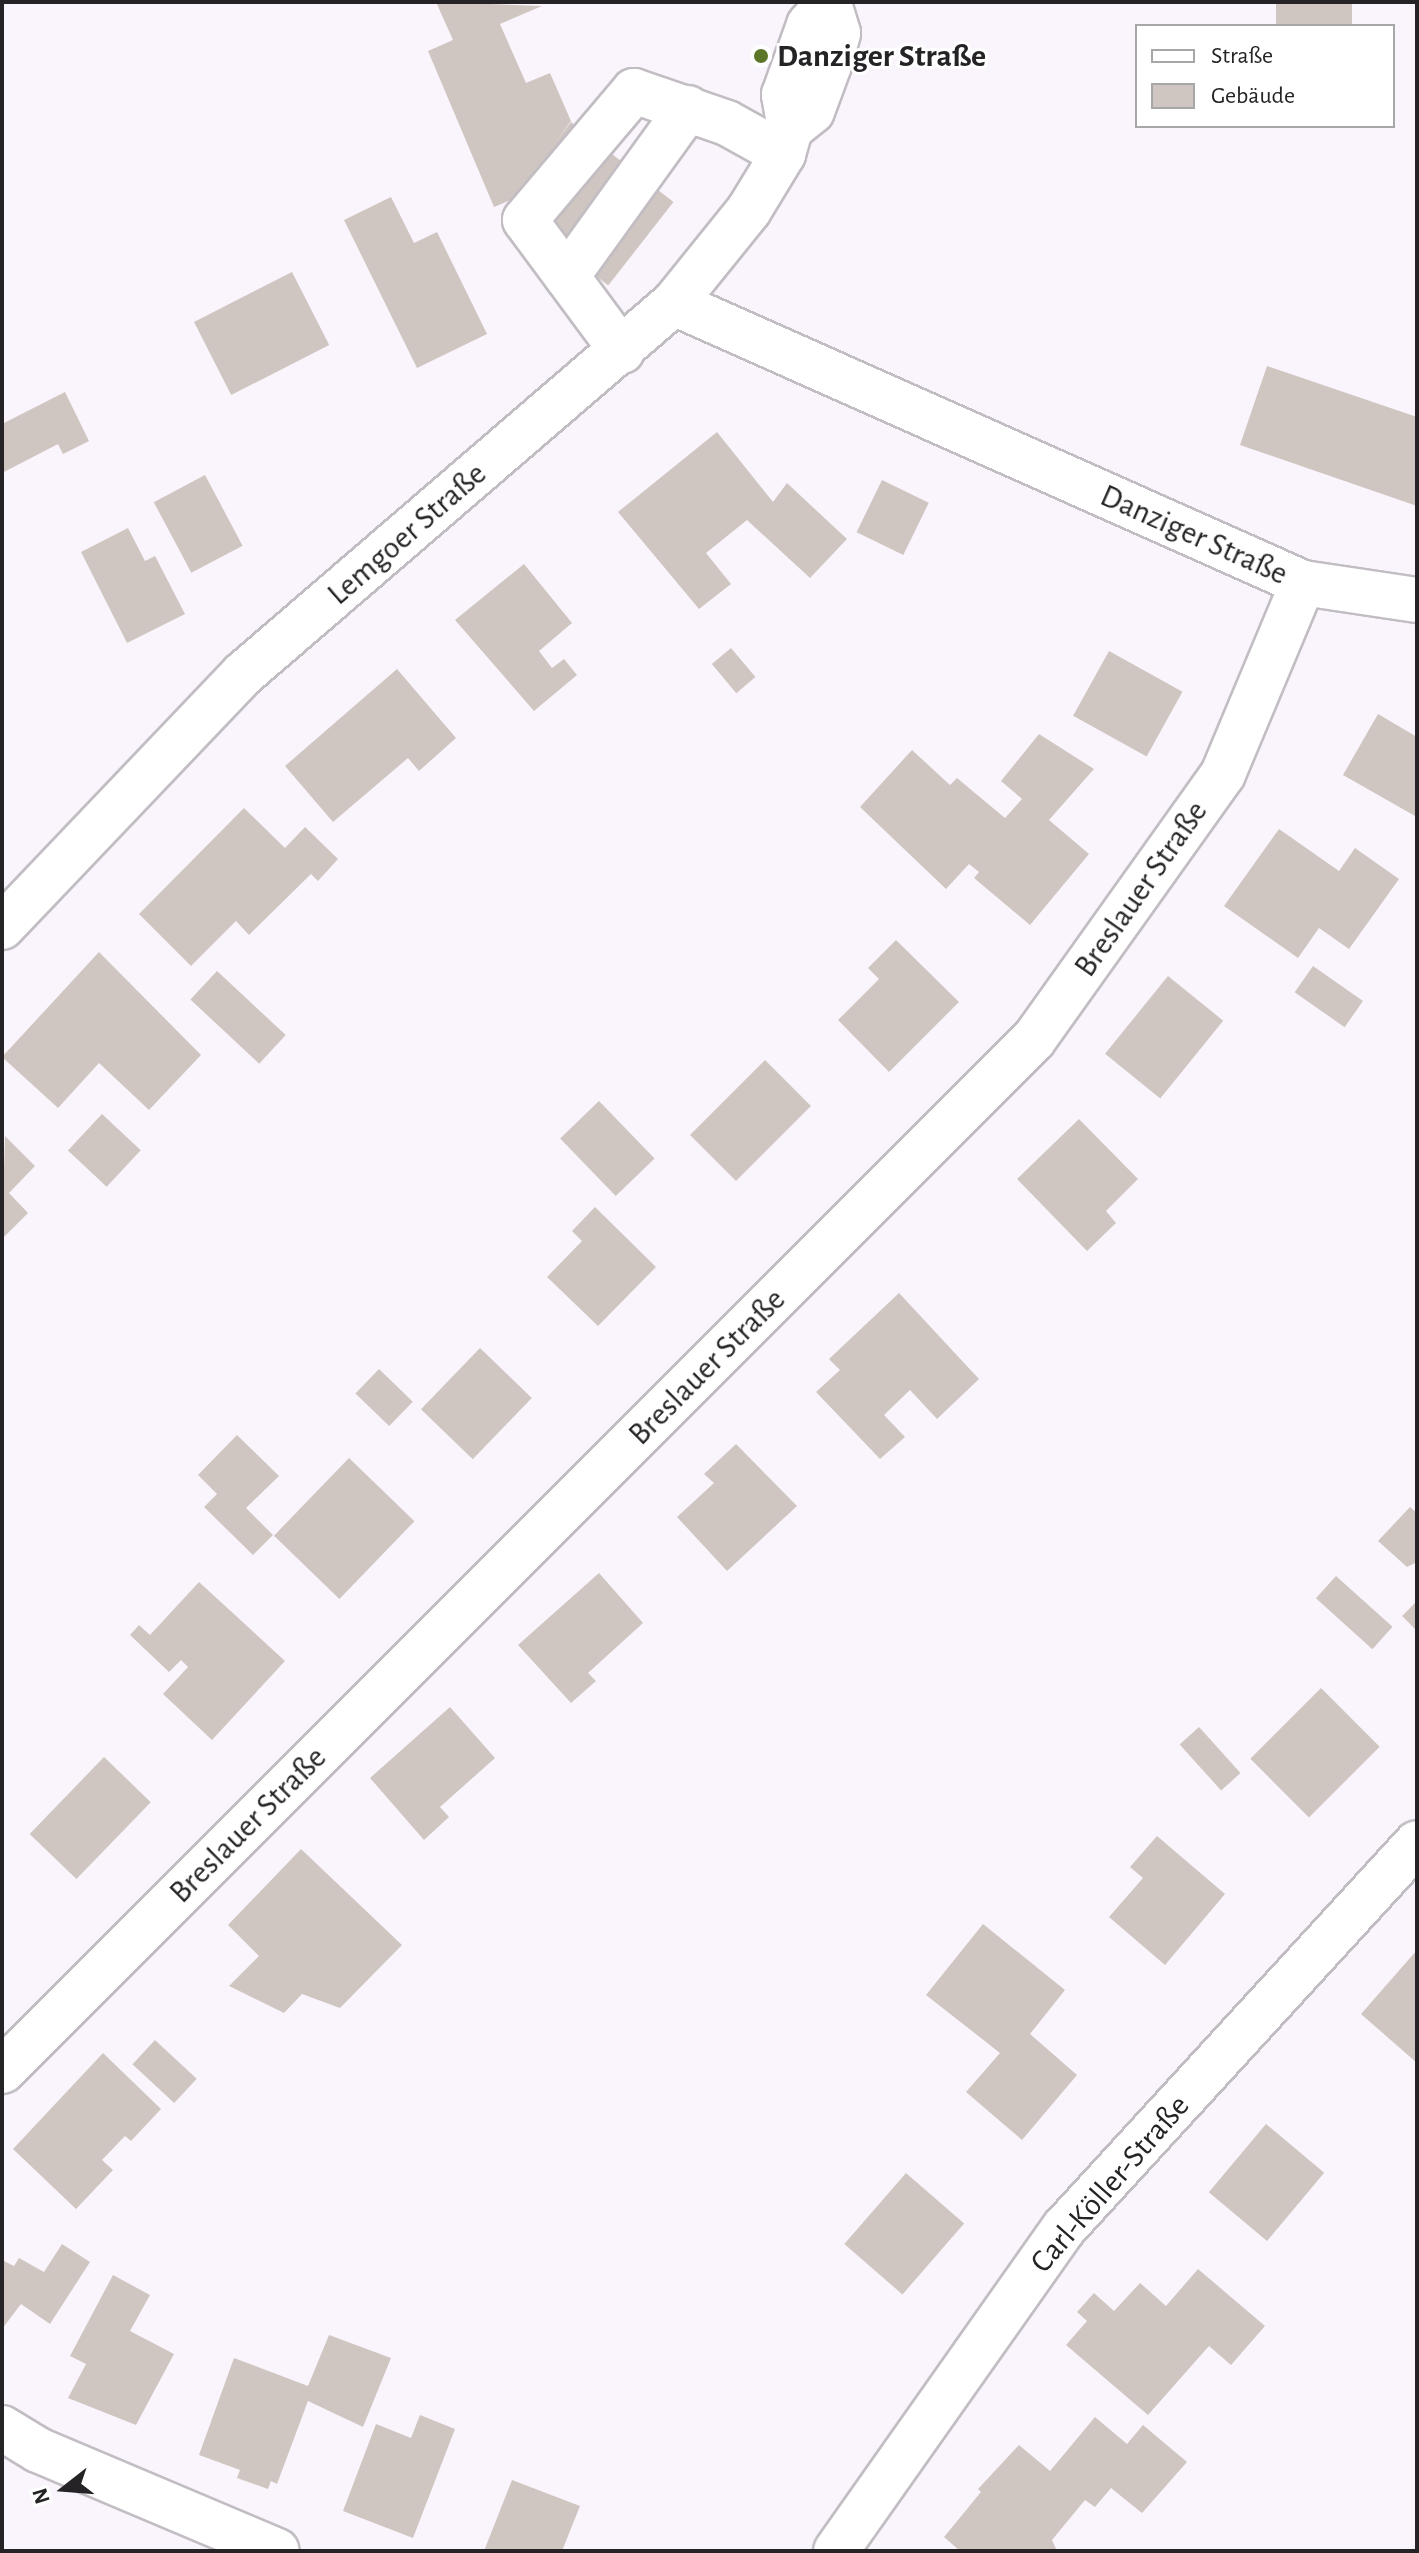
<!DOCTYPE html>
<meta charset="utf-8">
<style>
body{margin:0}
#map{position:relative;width:1419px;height:2553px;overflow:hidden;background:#faf5fc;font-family:"Alegreya Sans",sans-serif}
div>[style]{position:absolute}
.building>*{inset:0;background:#cfc6c2;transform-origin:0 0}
.roads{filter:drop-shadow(2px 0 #c2bdc3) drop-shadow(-2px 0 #c2bdc3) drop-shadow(0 2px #c2bdc3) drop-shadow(0 -2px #c2bdc3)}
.minor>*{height:44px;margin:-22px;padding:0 22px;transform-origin:22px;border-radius:22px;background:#fff}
.major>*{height:44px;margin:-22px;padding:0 22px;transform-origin:22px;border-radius:22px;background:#fff}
.dots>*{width:22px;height:22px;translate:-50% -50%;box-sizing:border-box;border:4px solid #fff;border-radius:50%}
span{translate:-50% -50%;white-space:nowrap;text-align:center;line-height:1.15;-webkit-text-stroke:6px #fff;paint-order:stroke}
.poi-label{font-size:32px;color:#252326;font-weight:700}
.left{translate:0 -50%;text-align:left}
.street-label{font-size:32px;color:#252326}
.frame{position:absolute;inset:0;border:4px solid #252326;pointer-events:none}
.legend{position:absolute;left:1135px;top:24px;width:260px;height:104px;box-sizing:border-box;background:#fff;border:2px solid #a8a7a8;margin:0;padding:10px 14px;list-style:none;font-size:24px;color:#252326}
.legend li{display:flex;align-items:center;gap:16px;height:40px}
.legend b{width:40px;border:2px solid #a8a7a8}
.north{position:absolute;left:24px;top:2449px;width:80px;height:80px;-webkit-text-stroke:6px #fff;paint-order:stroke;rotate:253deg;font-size:22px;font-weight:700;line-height:32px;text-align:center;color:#252326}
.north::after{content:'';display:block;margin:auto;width:28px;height:36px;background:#252326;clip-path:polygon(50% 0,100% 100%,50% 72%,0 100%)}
</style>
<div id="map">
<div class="building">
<div style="clip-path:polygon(436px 2px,542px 6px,500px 24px,526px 83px,550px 73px,571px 121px,515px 198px,494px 207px,428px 51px,453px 40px)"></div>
<div style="left:1276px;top:2px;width:76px;height:24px"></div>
<div style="left:571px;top:122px;width:130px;height:106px;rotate:38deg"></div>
<div style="clip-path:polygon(391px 197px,414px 243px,437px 232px,487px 334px,417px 368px,344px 220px)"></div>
<div style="left:292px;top:272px;width:82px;height:110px;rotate:63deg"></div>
<div style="clip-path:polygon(1267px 366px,1417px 417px,1417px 506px,1240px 445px)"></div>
<div style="clip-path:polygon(65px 392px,89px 441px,63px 454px,58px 444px,2px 473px,2px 424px)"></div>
<div style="clip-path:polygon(717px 432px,773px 502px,787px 483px,847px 539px,810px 578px,747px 520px,706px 553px,731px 584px,699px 609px,618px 512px)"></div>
<div style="left:205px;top:475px;width:80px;height:58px;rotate:62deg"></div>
<div style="left:882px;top:480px;width:52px;height:58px;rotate:26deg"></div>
<div style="clip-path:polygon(128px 528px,145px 561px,155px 556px,185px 614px,127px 643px,81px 552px)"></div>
<div style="clip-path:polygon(524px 564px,572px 623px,539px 651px,552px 668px,564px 659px,577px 675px,534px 711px,455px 620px)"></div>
<div style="left:731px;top:648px;width:38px;height:25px;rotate:50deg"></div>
<div style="left:1109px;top:651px;width:84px;height:74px;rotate:29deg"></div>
<div style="clip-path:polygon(397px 669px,456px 738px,419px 771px,408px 758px,333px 822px,285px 766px)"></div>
<div style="clip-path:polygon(1378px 714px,1417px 737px,1415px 816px,1343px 775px)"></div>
<div style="clip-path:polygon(1039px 734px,1094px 769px,1049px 820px,1089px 854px,1030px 925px,974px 878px,979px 872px,969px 864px,946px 889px,860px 807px,912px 750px,950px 785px,957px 778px,1005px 818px,1022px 799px,1001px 781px)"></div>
<div style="clip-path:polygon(244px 808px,285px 848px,305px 827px,338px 859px,318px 881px,311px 874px,249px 935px,236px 921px,191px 966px,139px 914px)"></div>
<div style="clip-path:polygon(1279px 829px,1339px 871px,1355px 848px,1399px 879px,1349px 949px,1319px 928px,1298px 958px,1224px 906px)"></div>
<div style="clip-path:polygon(896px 940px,959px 1002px,889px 1072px,838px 1020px,879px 979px,868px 968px)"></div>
<div style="clip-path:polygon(99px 952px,201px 1055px,149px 1110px,99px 1063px,58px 1108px,2px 1057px)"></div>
<div style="left:1313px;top:966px;width:61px;height:32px;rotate:35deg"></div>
<div style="left:217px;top:971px;width:94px;height:39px;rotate:43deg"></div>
<div style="left:1168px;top:976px;width:71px;height:100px;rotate:39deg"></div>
<div style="left:765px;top:1060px;width:65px;height:106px;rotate:45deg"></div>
<div style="left:599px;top:1101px;width:80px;height:54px;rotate:46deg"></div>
<div style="left:102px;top:1114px;width:53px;height:50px;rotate:43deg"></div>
<div style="clip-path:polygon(1079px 1119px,1138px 1179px,1106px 1211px,1116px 1223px,1087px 1251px,1017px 1179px)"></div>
<div style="clip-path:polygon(5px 1136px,35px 1166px,9px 1193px,28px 1213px,2px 1239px)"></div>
<div style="clip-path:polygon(595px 1207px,656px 1267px,598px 1326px,547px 1277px,582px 1241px,572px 1231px)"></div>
<div style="clip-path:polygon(899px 1293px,979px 1379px,937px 1419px,910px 1390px,884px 1415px,905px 1437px,880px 1459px,816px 1392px,840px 1370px,829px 1359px)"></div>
<div style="left:480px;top:1348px;width:72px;height:85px;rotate:44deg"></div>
<div style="left:379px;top:1369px;width:47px;height:34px;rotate:44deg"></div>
<div style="clip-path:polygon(237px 1435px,279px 1476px,246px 1508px,273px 1535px,253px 1555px,204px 1507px,217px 1494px,198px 1475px)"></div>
<div style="clip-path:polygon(736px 1444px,797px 1506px,727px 1571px,677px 1517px,714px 1483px,704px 1474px)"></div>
<div style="left:349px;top:1458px;width:91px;height:108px;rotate:44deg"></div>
<div style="clip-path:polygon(1410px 1507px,1417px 1513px,1417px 1562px,1407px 1567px,1378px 1541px)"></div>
<div style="clip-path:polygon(599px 1573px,643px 1623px,588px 1673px,596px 1681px,571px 1703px,518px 1645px)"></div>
<div style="left:1336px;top:1576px;width:76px;height:30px;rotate:42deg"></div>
<div style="clip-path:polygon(199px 1582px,285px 1661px,212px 1740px,163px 1694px,188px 1667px,181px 1660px,169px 1672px,130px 1635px,139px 1625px,150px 1635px)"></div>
<div style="clip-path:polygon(1417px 1601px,1417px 1631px,1402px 1616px)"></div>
<div style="left:1321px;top:1688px;width:83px;height:100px;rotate:45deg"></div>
<div style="clip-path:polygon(450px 1707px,495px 1758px,440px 1807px,449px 1817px,424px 1840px,370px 1778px)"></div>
<div style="left:1199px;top:1727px;width:62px;height:26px;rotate:48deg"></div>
<div style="left:104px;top:1757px;width:65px;height:107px;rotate:44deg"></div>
<div style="clip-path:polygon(1157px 1836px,1225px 1894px,1165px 1965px,1109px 1917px,1143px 1878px,1130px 1867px)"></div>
<div style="clip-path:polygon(301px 1849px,402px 1945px,340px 2008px,302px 1994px,284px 2013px,229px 1986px,259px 1956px,228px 1925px)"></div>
<div style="clip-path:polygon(983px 1924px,1065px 1990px,1030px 2034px,1077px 2075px,1022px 2140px,966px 2092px,1000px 2053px,926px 1995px)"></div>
<div style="clip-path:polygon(1417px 1950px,1417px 2063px,1361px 2014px)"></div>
<div style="left:155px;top:2040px;width:57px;height:33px;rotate:43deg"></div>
<div style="clip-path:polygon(103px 2053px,161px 2109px,131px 2141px,125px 2136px,102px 2160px,113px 2170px,76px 2209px,13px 2149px)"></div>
<div style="left:1266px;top:2124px;width:76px;height:89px;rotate:40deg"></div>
<div style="left:906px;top:2173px;width:77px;height:94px;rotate:41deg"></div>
<div style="clip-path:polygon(62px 2244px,90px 2262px,50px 2324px,21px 2304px,2px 2329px,2px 2260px,14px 2266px,19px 2258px,44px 2272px)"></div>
<div style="clip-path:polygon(1198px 2269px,1265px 2326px,1231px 2365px,1209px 2346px,1148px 2415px,1066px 2345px,1087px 2321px,1077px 2312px,1094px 2293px,1114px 2311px,1140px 2283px,1166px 2306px)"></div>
<div style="clip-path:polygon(113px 2275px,150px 2295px,130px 2331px,174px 2354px,136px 2425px,68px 2398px,86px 2364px,70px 2356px)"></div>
<div style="clip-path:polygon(329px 2335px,391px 2358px,363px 2427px,308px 2401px,277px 2484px,271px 2481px,268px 2489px,237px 2478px,240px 2470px,199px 2455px,234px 2358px,308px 2386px)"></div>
<div style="clip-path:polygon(420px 2415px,455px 2429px,413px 2538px,343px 2511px,376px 2424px,411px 2438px)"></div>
<div style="clip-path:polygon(1095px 2417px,1127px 2444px,1143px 2425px,1187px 2462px,1142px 2513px,1111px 2488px,1095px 2507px,1085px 2500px,1052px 2540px,1057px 2551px,960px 2551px,944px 2537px,981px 2492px,978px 2489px,1019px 2445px,1050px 2471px)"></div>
<div style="clip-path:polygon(512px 2480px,580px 2506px,562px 2551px,484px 2551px)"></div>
</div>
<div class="roads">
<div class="minor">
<div style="left:567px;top:276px;width:207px;rotate:-54.2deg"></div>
<div style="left:674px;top:303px;width:689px;rotate:24deg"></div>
<div style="left:1303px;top:583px;width:115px;rotate:8.5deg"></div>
<div style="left:622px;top:351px;width:163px;rotate:-126.5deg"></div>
<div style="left:525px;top:220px;width:169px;rotate:-49.8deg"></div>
<div style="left:634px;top:91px;width:98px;rotate:19deg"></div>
<div style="left:727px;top:123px;width:64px;rotate:29deg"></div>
<div style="left:2px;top:2071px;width:1459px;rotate:-45deg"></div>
<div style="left:1034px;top:1039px;width:325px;rotate:-54.5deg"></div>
<div style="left:1223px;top:774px;width:207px;rotate:-67.3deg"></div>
<div style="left:2px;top:2428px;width:42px;rotate:31.4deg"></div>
<div style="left:38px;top:2450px;width:259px;rotate:22.9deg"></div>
<div style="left:836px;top:2551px;width:395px;rotate:-54.8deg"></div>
<div style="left:1064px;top:2228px;width:522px;rotate:-47.48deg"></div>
</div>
<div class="major">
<div style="left:790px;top:129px;width:28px;rotate:-39deg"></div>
<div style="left:812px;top:111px;width:49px;rotate:-69.7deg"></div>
<div style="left:829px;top:65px;width:33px;rotate:-74deg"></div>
<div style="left:838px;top:33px;width:31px;rotate:-107deg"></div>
<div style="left:2px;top:927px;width:349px;rotate:-46.4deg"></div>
<div style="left:243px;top:674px;width:569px;rotate:-40.72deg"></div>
<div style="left:674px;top:303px;width:119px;rotate:-51.1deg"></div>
<div style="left:749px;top:210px;width:66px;rotate:-58.7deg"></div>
<div style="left:783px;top:154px;width:26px;rotate:-74deg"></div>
<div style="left:790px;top:129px;width:35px;rotate:-100deg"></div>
<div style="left:784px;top:95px;width:74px;rotate:-70.3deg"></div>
<div style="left:809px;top:25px;width:31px;rotate:-48deg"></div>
</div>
</div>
<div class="dots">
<div style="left:761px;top:56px;background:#5d7528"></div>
</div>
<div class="poi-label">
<span class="left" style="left:777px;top:56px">Danziger Straße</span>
</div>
<div class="street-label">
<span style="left:407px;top:534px;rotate:-41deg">Lemgoer Straße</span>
<span style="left:1194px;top:535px;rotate:24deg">Danziger Straße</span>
<span style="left:1141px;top:889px;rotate:-55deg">Breslauer Straße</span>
<span style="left:707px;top:1367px;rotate:-45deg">Breslauer Straße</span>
<span style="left:248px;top:1825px;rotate:-45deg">Breslauer Straße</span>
<span style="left:1110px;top:2184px;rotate:-49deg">Carl-Köller-Straße</span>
</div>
<div class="frame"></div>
<ul class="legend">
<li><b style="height:10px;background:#fff"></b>Straße</li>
<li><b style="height:22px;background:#cfc6c2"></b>Gebäude</li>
</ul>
<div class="north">N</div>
</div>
